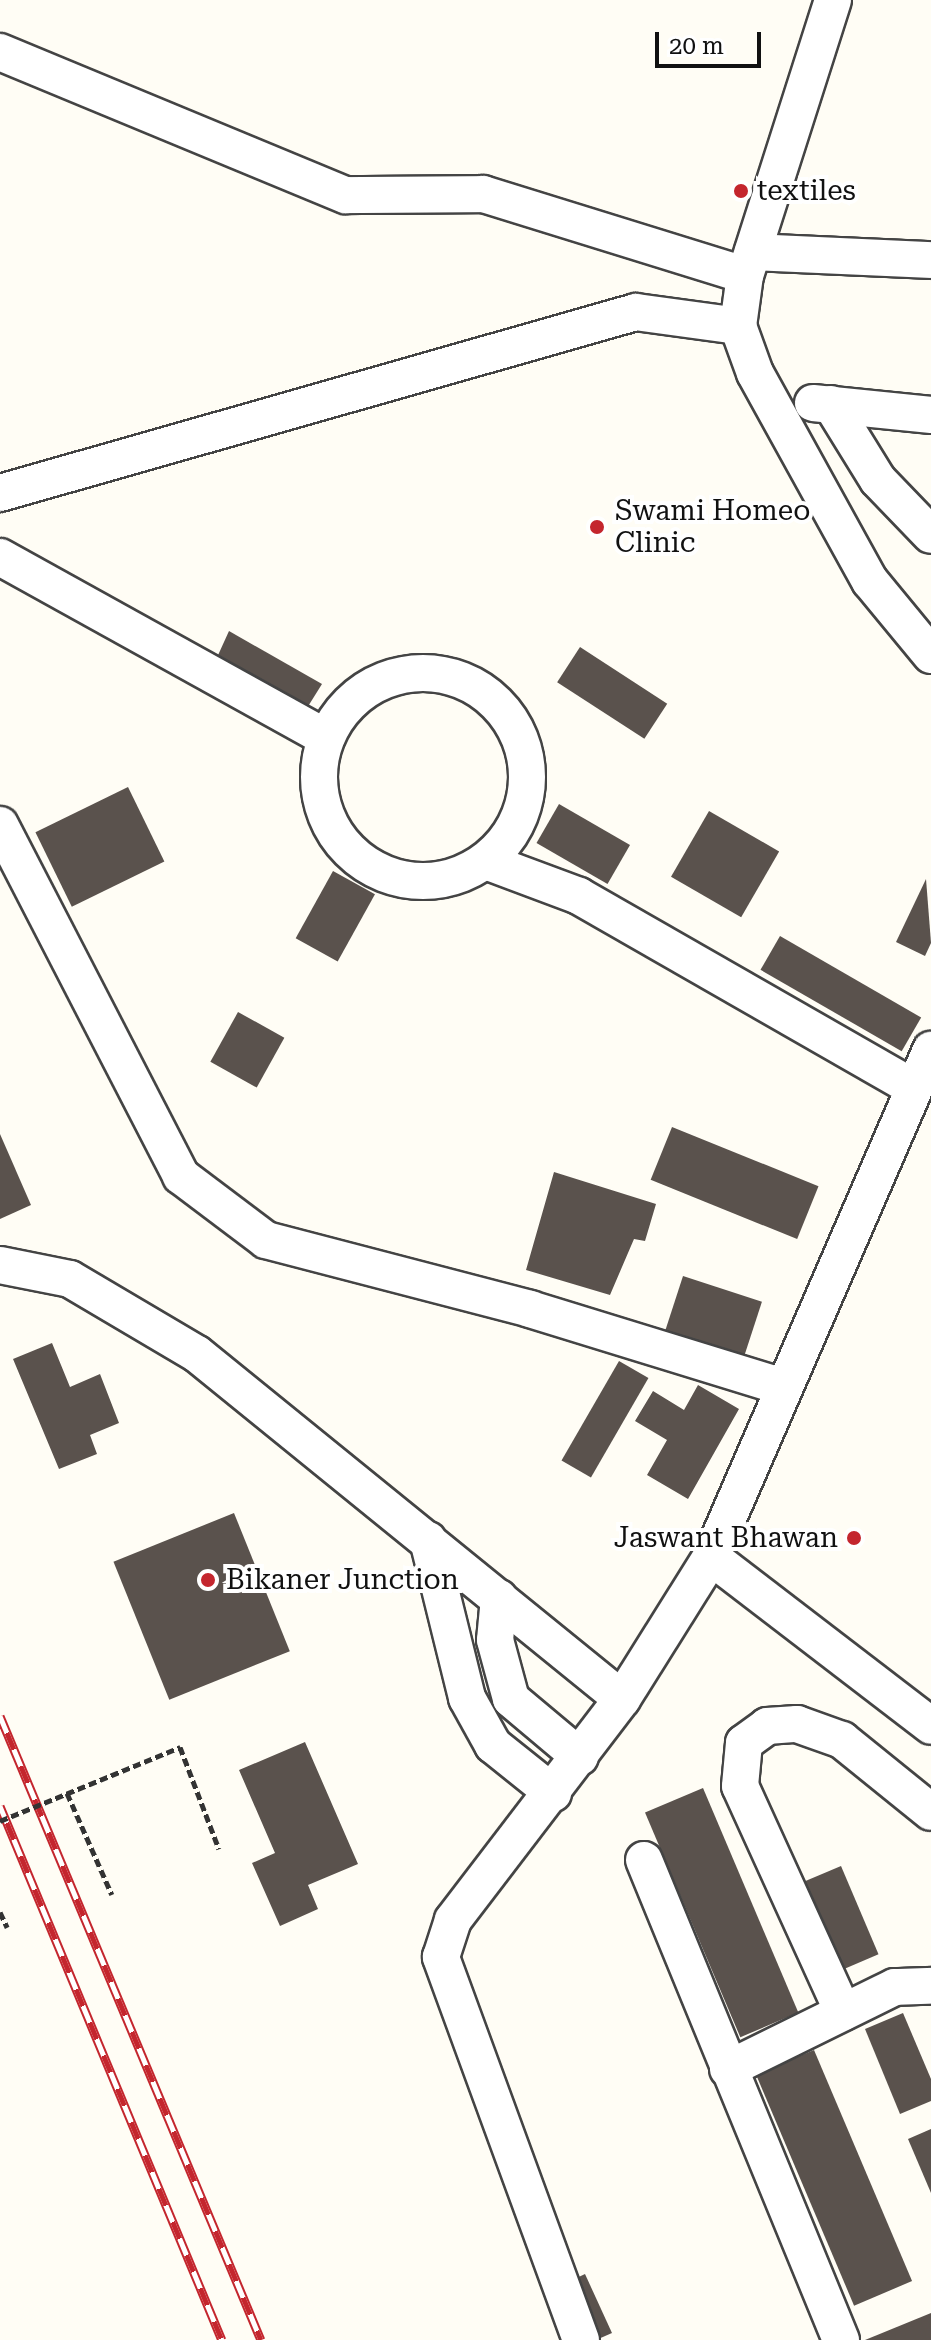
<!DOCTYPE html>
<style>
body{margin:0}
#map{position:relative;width:931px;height:2340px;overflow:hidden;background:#fffdf5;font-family:"Roboto Serif",serif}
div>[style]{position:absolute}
.building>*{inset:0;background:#5a524d;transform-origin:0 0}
.path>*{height:5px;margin-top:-2.5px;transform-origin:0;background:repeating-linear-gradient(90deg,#333 0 8px,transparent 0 12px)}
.roads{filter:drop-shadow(2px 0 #444) drop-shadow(-2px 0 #444) drop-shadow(0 2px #444) drop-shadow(0 -2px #444)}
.minor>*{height:36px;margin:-18px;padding:0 18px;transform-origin:18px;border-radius:18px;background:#fff}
.minor>.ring{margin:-18px;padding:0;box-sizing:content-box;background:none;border:36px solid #fff;border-radius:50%}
.rail>*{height:9px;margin-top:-4.5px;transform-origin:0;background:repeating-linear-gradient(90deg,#fff 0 18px,#c4262e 0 36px);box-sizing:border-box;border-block:2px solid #c4262e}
.path-bridge>*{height:5px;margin-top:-2.5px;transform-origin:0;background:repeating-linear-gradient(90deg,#333 0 8px,transparent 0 12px)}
.dots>*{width:22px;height:22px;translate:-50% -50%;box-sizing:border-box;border:4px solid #fff;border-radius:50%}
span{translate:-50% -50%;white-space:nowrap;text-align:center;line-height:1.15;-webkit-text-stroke:8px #fff;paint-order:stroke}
.poi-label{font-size:28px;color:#111}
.left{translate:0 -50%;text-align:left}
.right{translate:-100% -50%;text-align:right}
.scale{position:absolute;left:655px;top:32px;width:106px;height:36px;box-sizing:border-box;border:4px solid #111;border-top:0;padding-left:10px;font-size:24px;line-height:28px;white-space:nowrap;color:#111;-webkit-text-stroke:6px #fff;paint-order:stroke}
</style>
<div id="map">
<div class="building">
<div style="clip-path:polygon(229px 631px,322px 684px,307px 708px,214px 664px)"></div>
<div style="left:580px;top:647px;width:104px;height:42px;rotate:33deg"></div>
<div style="left:128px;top:787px;width:83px;height:103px;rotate:64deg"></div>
<div style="left:559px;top:804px;width:82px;height:45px;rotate:30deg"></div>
<div style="left:709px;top:811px;width:81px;height:76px;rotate:30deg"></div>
<div style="left:333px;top:871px;width:48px;height:77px;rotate:29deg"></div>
<div style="clip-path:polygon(926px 879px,931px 943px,925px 956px,896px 942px)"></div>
<div style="left:780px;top:936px;width:163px;height:39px;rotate:30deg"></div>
<div style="left:238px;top:1012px;width:53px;height:57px;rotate:29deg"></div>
<div style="left:672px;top:1127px;width:158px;height:57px;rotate:22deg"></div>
<div style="clip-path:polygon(0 1134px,31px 1205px,0 1219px)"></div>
<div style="clip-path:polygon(554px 1172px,656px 1204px,645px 1241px,634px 1239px,610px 1295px,526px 1270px)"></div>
<div style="left:683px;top:1276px;width:83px;height:67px;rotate:18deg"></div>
<div style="clip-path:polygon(52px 1343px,70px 1387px,100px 1374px,119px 1423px,90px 1435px,97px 1454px,59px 1469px,13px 1359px)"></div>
<div style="left:619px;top:1361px;width:34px;height:115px;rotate:30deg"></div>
<div style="clip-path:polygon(698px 1385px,739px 1409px,688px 1499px,647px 1475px,667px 1440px,635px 1421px,653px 1391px,684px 1410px)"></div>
<div style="left:234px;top:1513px;width:149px;height:130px;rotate:68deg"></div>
<div style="clip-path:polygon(305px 1742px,358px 1864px,308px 1885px,318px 1909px,280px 1926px,252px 1863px,275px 1853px,239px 1770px)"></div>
<div style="left:703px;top:1788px;width:244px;height:63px;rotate:67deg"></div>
<div style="left:841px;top:1866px;width:96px;height:45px;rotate:67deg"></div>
<div style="clip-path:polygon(903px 2013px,931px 2079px,931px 2101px,900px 2114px,865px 2029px)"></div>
<div style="left:814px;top:2050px;width:251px;height:63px;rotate:67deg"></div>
<div style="clip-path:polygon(931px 2129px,931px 2193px,908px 2139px)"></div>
<div style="clip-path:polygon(585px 2274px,612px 2333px,596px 2340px,566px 2283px)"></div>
<div style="clip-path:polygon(931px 2313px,931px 2340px,865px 2340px)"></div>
</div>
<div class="path">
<div style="left:180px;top:1747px;width:109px;rotate:69.1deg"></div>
<div style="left:67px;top:1793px;width:111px;rotate:66.2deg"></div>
<div style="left:0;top:1912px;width:17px;rotate:65deg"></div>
</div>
<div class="roads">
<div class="minor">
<div style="left:833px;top:0;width:289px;rotate:107.7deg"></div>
<div style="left:745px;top:275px;width:51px;rotate:97.8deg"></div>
<div style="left:738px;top:326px;width:50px;rotate:70.1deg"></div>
<div style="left:755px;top:373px;width:238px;rotate:61.1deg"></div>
<div style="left:870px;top:581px;width:96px;rotate:50.5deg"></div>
<div style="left:0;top:52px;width:374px;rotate:22.5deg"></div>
<div style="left:346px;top:195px;width:137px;rotate:-0.4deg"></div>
<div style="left:483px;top:194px;width:274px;rotate:17.2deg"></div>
<div style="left:753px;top:252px;width:178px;rotate:2.6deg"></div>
<div style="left:813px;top:403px;width:119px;rotate:5.8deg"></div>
<div style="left:831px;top:404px;width:89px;rotate:58.3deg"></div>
<div style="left:878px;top:480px;width:76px;rotate:46.1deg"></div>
<div style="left:0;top:493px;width:661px;rotate:-15.89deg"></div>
<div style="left:636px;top:312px;width:103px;rotate:7.8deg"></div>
<div style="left:0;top:557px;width:373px;rotate:29deg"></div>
<div class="ring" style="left:319px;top:673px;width:172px;height:172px"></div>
<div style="left:0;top:825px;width:395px;rotate:62.7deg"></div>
<div style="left:181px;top:1176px;width:106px;rotate:37deg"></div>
<div style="left:266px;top:1240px;width:273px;rotate:14.6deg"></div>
<div style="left:530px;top:1309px;width:265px;rotate:17.1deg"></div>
<div style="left:488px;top:862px;width:97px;rotate:20.5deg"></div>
<div style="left:579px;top:896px;width:383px;rotate:29.8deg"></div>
<div style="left:0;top:1265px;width:71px;rotate:11.3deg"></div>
<div style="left:70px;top:1279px;width:147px;rotate:30.6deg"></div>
<div style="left:197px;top:1354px;width:547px;rotate:39.07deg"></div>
<div style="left:428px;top:1540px;width:163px;rotate:76.1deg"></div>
<div style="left:467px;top:1698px;width:54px;rotate:61deg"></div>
<div style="left:493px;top:1745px;width:77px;rotate:38.7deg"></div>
<div style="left:711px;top:1557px;width:277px;rotate:37.5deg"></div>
<div style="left:499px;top:1598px;width:42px;rotate:95.4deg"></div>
<div style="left:495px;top:1640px;width:61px;rotate:74.8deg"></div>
<div style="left:511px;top:1699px;width:90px;rotate:40deg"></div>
<div style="left:644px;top:1860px;width:519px;rotate:67.69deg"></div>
<div style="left:843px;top:2012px;width:248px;rotate:-114.5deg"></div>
<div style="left:740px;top:1786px;width:43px;rotate:-84.7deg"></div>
<div style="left:744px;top:1743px;width:29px;rotate:-36deg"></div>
<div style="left:767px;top:1726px;width:30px;rotate:-4deg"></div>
<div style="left:797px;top:1724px;width:48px;rotate:19.6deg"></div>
<div style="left:842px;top:1740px;width:114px;rotate:39deg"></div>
<div style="left:728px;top:2069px;width:186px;rotate:-26.2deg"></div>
<div style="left:895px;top:1987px;width:36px;rotate:-2deg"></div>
<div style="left:581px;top:2340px;width:408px;rotate:-110.1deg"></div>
<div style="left:441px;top:1957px;width:39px;rotate:-72deg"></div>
<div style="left:453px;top:1920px;width:278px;rotate:-52.6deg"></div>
<div style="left:622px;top:1699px;width:168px;rotate:-57.9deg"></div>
<div style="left:711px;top:1557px;width:553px;rotate:-66.54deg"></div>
</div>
</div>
<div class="rail">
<div style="left:0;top:1716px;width:676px;rotate:67.3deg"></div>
<div style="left:0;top:1806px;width:578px;rotate:67.43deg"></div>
</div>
<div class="path-bridge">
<div style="left:0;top:1821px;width:195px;rotate:-22.3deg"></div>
</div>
<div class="dots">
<div style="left:741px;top:191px;background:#c4262e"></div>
<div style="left:597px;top:527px;background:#c4262e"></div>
<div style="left:854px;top:1538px;background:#c4262e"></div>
<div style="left:208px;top:1580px;background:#c4262e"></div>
</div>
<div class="poi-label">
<span class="left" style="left:757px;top:191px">textiles</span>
<span class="left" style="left:615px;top:527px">Swami Homeo<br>Clinic</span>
<span class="right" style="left:838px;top:1538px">Jaswant Bhawan</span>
<span class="left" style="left:226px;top:1580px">Bikaner Junction</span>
</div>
<div class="scale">20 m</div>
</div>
